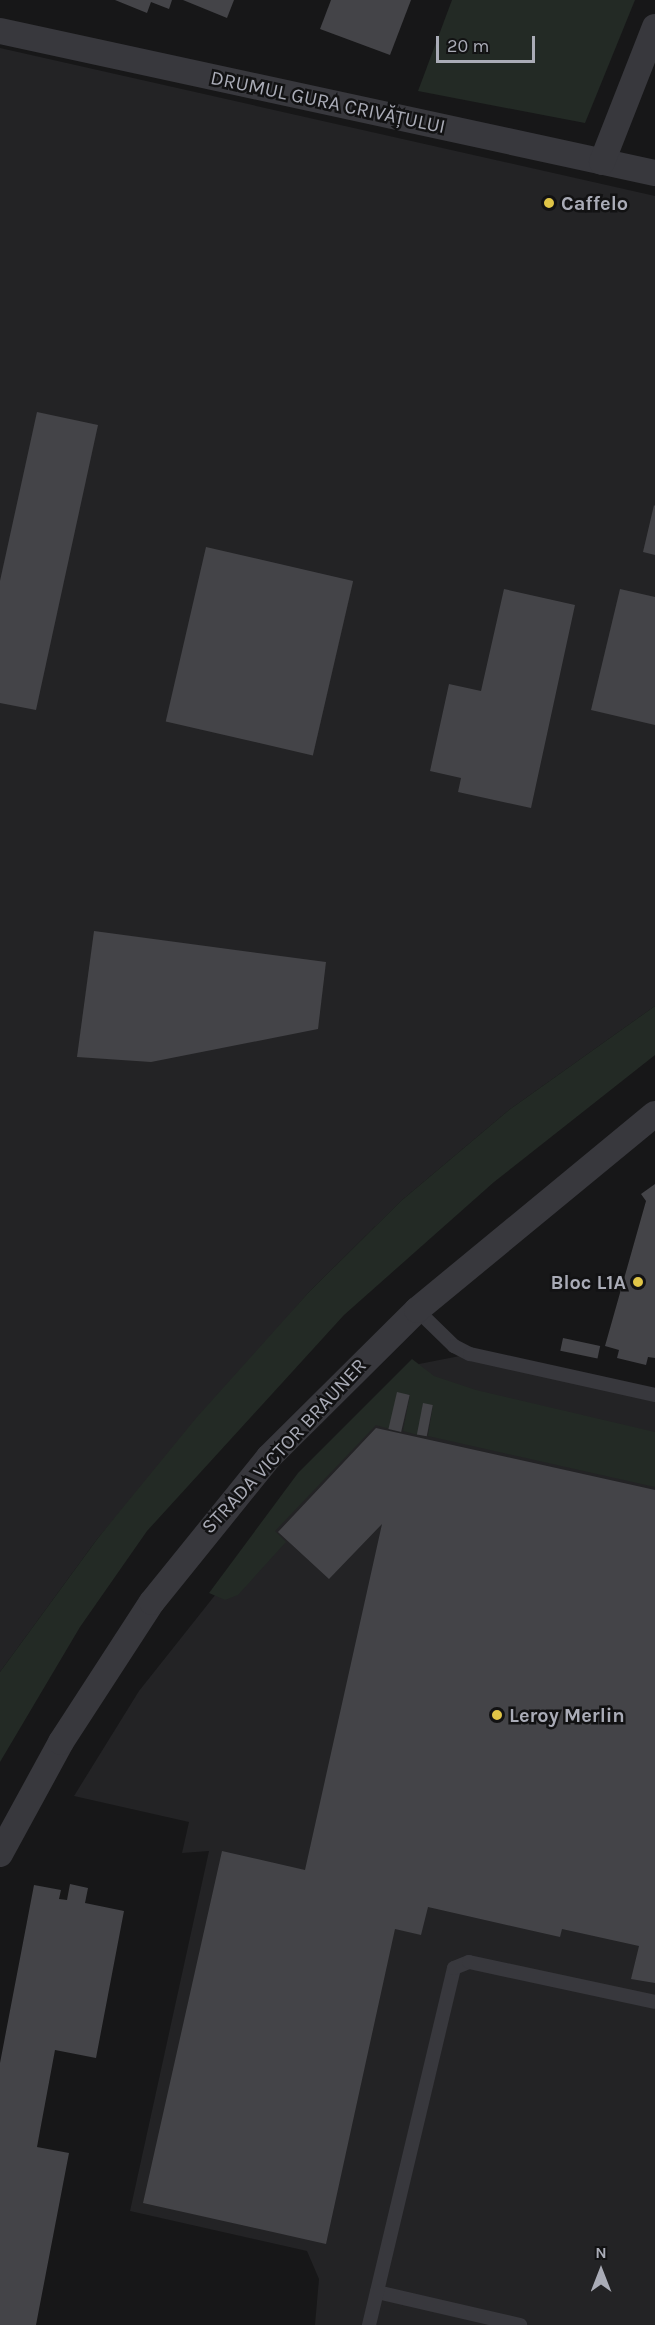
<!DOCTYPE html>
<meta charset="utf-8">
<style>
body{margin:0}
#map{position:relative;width:655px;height:2325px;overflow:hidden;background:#171718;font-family:Karla,sans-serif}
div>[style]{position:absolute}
.built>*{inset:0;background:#232325}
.green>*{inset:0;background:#232a25}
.building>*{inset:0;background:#444448;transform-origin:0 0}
.service>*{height:14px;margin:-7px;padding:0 7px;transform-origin:7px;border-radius:7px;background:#38383d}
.minor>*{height:26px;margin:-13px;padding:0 13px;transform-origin:13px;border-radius:13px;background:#38383d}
.dots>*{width:16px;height:16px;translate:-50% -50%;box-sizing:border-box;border:3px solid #121213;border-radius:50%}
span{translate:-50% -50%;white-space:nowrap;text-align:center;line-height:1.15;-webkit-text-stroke:5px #121213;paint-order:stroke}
.street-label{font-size:20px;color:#aaacb7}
.poi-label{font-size:20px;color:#aaacb7;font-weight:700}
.left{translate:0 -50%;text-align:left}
.right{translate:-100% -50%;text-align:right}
.north{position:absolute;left:571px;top:2241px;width:60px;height:60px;-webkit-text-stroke:4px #121213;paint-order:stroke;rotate:0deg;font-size:16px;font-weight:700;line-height:24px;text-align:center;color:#aaacb7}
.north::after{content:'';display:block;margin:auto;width:21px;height:27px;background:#aaacb7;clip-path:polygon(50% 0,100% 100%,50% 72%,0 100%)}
.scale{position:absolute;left:436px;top:36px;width:99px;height:27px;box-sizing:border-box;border:3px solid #aaacb7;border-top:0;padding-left:8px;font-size:18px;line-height:21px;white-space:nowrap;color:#aaacb7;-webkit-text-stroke:4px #121213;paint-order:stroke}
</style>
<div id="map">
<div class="built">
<div style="clip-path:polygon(0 48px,655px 196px,655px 1006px,509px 1110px,401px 1201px,309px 1292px,98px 1538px,0 1672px)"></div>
<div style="clip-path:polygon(470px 1354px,655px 1395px,655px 2325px,315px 2325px,319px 2279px,307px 2251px,130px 2211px,209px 1851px,182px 1853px,189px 1822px,74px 1796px,139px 1691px,269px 1527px,419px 1364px)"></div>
</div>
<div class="green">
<div style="clip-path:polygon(452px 0,635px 0,585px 123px,418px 91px)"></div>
<div style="clip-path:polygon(655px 1006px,655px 1055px,494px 1182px,344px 1315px,147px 1531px,80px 1627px,0 1762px,0 1672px,98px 1538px,197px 1417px,309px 1292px,401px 1201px,509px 1110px)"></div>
<div style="clip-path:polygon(412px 1359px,434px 1376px,476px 1390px,655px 1432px,655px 1487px,428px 1436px,433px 1405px,423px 1404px,418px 1435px,403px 1431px,410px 1395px,398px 1393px,390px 1429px,376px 1425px,275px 1531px,286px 1542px,238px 1595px,225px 1600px,209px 1593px,298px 1473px)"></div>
</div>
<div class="building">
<div style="clip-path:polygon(115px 0,172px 0,169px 9px,151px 2px,147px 13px)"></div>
<div style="clip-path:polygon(183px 0,234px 0,227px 18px)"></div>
<div style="clip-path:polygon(331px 0,411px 0,390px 55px,320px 29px)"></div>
<div style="clip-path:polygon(37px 412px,98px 425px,36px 710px,0 703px,0 581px)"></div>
<div style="clip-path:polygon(654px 505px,655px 506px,655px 555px,643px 552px)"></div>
<div style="left:206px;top:547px;width:151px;height:179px;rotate:13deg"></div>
<div style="clip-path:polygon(504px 589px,575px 605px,531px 808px,458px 792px,461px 778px,430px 771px,449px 684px,481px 691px)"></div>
<div style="clip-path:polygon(620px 589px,655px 597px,655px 725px,591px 710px)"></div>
<div style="clip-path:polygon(94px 931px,326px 962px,318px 1029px,151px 1062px,77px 1057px)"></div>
<div style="clip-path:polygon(655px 1184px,655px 1358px,648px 1357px,646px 1365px,617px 1358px,619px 1350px,605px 1346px,646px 1201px,641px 1194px)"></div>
<div style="left:563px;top:1338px;width:38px;height:13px;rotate:12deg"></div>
<div style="left:397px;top:1392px;width:13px;height:38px;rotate:13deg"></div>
<div style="left:423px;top:1403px;width:10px;height:32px;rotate:11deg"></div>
<div style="clip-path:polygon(376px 1428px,655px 1490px,655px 1983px,631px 1979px,639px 1946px,562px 1929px,560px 1937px,428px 1907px,421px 1935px,395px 1929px,326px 2244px,143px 2203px,222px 1851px,305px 1870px,382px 1524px,329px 1579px,278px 1532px)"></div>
<div style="clip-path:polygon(70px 1884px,88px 1888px,85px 1903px,124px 1911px,96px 2058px,55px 2050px,37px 2147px,69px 2153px,36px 2325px,0 2325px,0 2063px,34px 1885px,61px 1890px,59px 1899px,67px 1900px)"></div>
</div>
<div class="service">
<div style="left:417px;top:1310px;width:52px;rotate:44.2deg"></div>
<div style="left:454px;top:1346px;width:18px;rotate:27deg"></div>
<div style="left:470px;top:1354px;width:189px;rotate:12.5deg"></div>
<div style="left:377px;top:2292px;width:147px;rotate:13deg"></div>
<div style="left:369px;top:2325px;width:367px;rotate:-76.6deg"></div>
<div style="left:454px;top:1968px;width:16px;rotate:-22deg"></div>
<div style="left:469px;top:1962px;width:190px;rotate:12.1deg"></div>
</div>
<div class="minor">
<div style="left:0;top:31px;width:670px;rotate:12.23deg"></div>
<div style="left:602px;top:162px;width:145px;rotate:-68.6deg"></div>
<div style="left:0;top:1854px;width:128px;rotate:-61.4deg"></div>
<div style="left:61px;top:1742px;width:167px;rotate:-57deg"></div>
<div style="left:152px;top:1602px;width:186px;rotate:-51.1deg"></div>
<div style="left:269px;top:1457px;width:209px;rotate:-44.8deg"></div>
<div style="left:417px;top:1310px;width:308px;rotate:-39.5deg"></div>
</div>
<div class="dots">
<div style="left:549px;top:203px;background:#e0c547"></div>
<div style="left:638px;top:1282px;background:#e0c547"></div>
<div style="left:497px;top:1715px;background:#e0c547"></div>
</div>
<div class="street-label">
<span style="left:328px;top:102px;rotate:12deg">DRUMUL GURA CRIVĂȚULUI</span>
<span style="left:284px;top:1446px;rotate:-47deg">STRADA VICTOR BRAUNER</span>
</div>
<div class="poi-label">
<span class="left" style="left:561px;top:203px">Caffelo</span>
<span class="right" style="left:626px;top:1282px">Bloc L1A</span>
<span class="left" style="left:509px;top:1715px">Leroy Merlin</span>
</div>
<div class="north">N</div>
<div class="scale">20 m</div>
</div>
